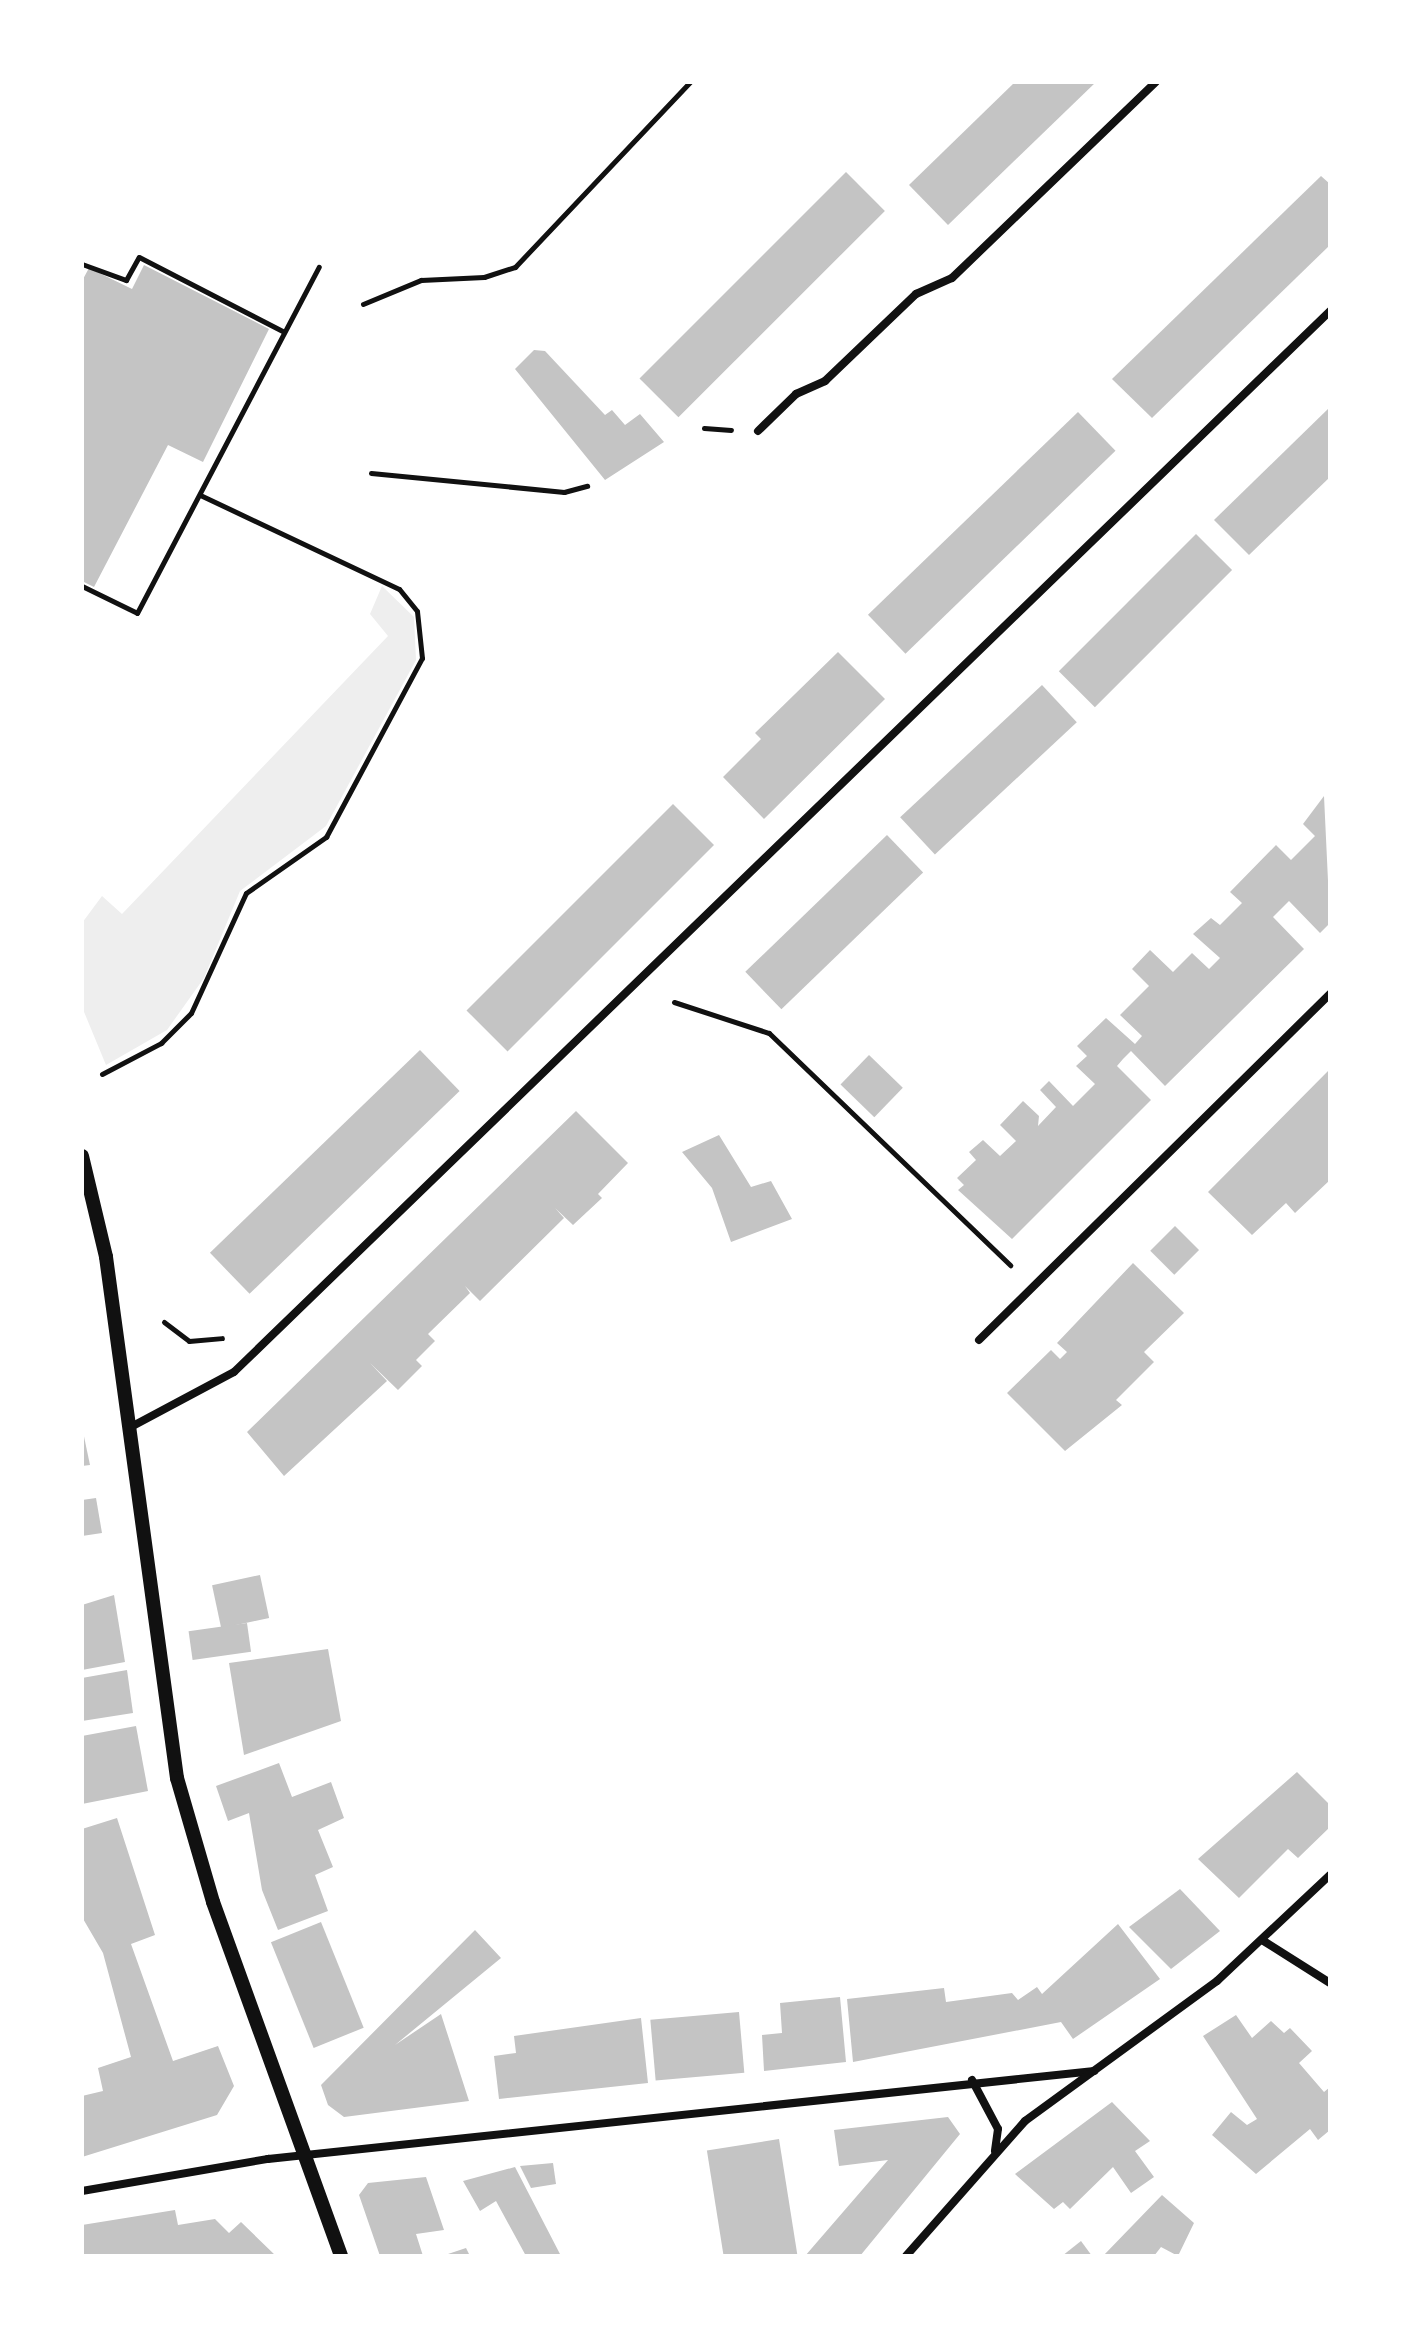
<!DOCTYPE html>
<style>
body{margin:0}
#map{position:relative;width:1412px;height:2338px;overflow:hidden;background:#fff;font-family:Cabin,sans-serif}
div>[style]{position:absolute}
.green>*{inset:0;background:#eee}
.building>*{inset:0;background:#c4c4c4;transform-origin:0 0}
.path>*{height:5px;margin:-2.5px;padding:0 2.5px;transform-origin:2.5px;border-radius:2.5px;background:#111}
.minor>*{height:8px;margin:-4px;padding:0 4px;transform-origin:4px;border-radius:4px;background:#111}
.tertiary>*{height:14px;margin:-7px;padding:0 7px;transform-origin:7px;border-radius:7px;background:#111}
span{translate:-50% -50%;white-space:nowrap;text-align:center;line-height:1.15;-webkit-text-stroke:6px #fff;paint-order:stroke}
.frame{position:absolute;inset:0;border:84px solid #fff;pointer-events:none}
</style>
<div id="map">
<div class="green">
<div style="clip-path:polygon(382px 586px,414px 617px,416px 660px,326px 826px,240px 891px,204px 978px,167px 1030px,106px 1065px,82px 1007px,82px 923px,102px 896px,122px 914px,388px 636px,370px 614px)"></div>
</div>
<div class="building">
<div style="clip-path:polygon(1015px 82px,1096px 82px,948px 225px,909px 185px)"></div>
<div style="left:846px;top:172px;width:55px;height:292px;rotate:45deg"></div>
<div style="clip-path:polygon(1321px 176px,1330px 184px,1330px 245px,1152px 418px,1112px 379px)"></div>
<div style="clip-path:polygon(144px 265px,269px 329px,203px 462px,168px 445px,94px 587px,82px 581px,82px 281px,89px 268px,132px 289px)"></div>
<div style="clip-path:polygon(534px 350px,545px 351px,605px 415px,612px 410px,625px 425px,640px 414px,664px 442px,605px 480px,515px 369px)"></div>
<div style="clip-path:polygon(1330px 407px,1330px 477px,1249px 555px,1214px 520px)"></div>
<div style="left:1078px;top:412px;width:54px;height:292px;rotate:46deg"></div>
<div style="left:1196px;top:534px;width:51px;height:194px;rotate:45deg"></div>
<div style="clip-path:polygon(838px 652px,885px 699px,764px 819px,723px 777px,761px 739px,755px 733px)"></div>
<div style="left:1042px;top:685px;width:51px;height:194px;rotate:47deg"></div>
<div style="clip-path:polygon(1324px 796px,1330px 923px,1320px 933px,1289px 901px,1273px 917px,1304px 949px,1165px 1086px,1131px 1051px,1123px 1059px,1117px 1066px,1151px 1100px,1012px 1239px,958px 1190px,964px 1185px,957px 1178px,976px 1160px,969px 1152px,983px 1140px,1000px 1156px,1016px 1141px,1000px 1125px,1023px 1101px,1039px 1116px,1038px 1126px,1056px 1107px,1040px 1090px,1049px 1081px,1073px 1106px,1095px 1084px,1076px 1066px,1087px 1056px,1077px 1046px,1106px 1018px,1135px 1044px,1142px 1036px,1120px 1015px,1149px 986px,1132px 969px,1150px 950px,1173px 972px,1192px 953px,1209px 969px,1220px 958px,1193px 934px,1211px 918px,1220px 925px,1242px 903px,1230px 892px,1276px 845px,1291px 860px,1315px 836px,1303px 824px)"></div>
<div style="left:673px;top:804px;width:58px;height:292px;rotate:45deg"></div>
<div style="left:887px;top:835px;width:52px;height:197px;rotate:46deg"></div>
<div style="left:420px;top:1050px;width:57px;height:292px;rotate:46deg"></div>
<div style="left:869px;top:1055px;width:47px;height:41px;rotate:44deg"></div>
<div style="clip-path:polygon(1330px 1069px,1330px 1180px,1295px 1213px,1286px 1203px,1252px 1235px,1208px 1192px)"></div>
<div style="clip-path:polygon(576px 1111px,628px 1163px,598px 1194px,602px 1198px,573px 1225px,555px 1208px,564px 1218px,480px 1301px,465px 1286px,470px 1293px,428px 1334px,435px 1341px,416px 1360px,422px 1366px,398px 1390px,370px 1363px,387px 1381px,284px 1476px,247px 1432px)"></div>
<div style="clip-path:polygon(719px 1135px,751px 1187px,771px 1181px,792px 1219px,731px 1242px,712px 1188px,682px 1152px)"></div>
<div style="left:1175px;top:1226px;width:34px;height:35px;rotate:45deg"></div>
<div style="clip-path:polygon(1133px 1263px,1184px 1313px,1144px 1352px,1154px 1362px,1116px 1400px,1122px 1405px,1065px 1451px,1007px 1393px,1051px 1350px,1060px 1359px,1067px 1352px,1057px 1343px)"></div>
<div style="clip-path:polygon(82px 1427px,90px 1465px,82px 1466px)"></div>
<div style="clip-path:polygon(96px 1498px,102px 1533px,82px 1536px,82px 1500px)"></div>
<div style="left:260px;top:1575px;width:44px;height:49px;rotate:78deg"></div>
<div style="clip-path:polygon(114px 1595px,125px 1662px,82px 1670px,82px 1605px)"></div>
<div style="left:247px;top:1623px;width:29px;height:59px;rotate:82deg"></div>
<div style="clip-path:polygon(328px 1649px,341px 1721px,244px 1755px,229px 1663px)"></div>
<div style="clip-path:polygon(127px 1670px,133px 1713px,82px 1721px,82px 1678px)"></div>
<div style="clip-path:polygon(136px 1726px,148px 1791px,82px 1804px,82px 1736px)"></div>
<div style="clip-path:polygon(279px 1763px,292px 1797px,331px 1782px,344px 1818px,318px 1830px,333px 1867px,315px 1875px,328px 1911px,278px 1930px,262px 1890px,249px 1813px,228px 1821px,216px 1786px)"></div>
<div style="clip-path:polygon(1297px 1772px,1330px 1805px,1330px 1827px,1298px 1858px,1288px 1849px,1239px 1898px,1198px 1859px)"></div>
<div style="clip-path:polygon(117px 1818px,155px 1935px,131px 1944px,173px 2061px,218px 2046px,234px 2086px,217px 2115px,82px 2157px,82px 2096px,103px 2091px,98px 2068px,131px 2057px,103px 1953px,82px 1917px,82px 1829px)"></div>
<div style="clip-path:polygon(1180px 1889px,1220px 1931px,1171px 1969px,1129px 1927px)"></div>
<div style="left:321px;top:1922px;width:114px;height:54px;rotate:68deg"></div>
<div style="clip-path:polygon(1118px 1924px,1160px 1979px,1073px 2039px,1061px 2022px,853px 2062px,847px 1999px,944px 1988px,946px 2002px,1012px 1993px,1018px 2000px,1037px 1987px,1042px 1994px)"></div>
<div style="clip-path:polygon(475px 1930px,501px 1958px,395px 2045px,441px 2014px,469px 2101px,344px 2117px,328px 2105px,321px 2085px)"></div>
<div style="clip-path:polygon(840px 1997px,846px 2062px,764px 2071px,762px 2035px,782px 2033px,780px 2003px)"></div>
<div style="left:739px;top:2012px;width:61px;height:89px;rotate:85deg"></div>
<div style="clip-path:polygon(1236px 2015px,1252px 2038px,1271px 2021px,1284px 2033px,1290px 2028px,1312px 2051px,1299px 2063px,1324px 2092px,1330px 2087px,1330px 2130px,1318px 2140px,1310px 2129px,1256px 2174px,1212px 2135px,1231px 2112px,1247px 2125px,1257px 2119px,1203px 2036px)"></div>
<div style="clip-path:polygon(641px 2018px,648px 2083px,499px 2099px,494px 2056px,516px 2053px,514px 2036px)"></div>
<div style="clip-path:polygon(1112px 2102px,1150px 2141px,1135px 2151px,1154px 2177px,1131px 2193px,1113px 2167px,1070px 2209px,1063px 2202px,1054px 2209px,1015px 2174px)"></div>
<div style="clip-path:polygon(948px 2117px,960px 2134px,860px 2256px,805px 2256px,888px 2160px,839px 2166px,834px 2130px)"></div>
<div style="left:779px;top:2139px;width:118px;height:73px;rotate:81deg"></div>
<div style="clip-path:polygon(553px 2163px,556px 2184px,531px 2188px,520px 2166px)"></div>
<div style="clip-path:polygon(515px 2167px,561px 2256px,526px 2256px,496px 2201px,480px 2211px,463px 2181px)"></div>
<div style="clip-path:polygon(426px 2177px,444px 2230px,416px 2234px,423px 2256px,380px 2256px,359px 2195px,368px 2183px)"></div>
<div style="clip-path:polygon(1162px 2195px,1194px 2223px,1178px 2256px,1161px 2247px,1154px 2256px,1103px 2256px)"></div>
<div style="clip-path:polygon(175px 2210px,178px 2225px,215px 2219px,229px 2233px,241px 2222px,276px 2256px,82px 2256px,82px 2225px)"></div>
<div style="clip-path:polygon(1081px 2241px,1092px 2256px,1062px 2256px)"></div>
<div style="clip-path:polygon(466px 2248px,470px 2256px,445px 2256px,445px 2255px)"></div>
</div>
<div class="path">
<div style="left:82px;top:264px;width:47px;rotate:20deg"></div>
<div style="left:126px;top:280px;width:26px;rotate:-61deg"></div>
<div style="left:139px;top:257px;width:163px;rotate:27.3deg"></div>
<div style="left:363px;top:304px;width:63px;rotate:-22.5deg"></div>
<div style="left:421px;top:280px;width:63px;rotate:-2.7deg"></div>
<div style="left:484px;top:277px;width:33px;rotate:-18deg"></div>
<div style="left:515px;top:267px;width:255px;rotate:-46.6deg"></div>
<div style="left:704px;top:428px;width:27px;rotate:4deg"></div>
<div style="left:371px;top:473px;width:194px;rotate:5.6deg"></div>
<div style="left:564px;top:492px;width:24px;rotate:-15deg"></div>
<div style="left:82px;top:586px;width:61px;rotate:26.1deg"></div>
<div style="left:137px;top:613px;width:391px;rotate:-62.3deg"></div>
<div style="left:674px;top:1002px;width:100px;rotate:18.1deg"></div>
<div style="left:769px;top:1033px;width:335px;rotate:43.9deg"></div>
<div style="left:102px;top:1074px;width:67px;rotate:-27.7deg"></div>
<div style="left:161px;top:1043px;width:42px;rotate:-45deg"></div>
<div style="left:191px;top:1013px;width:132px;rotate:-65.4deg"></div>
<div style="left:246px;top:893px;width:98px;rotate:-35deg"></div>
<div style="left:326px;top:837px;width:203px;rotate:-61.8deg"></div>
<div style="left:422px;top:658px;width:47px;rotate:-96.1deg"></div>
<div style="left:417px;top:611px;width:28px;rotate:-129deg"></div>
<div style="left:399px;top:589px;width:220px;rotate:-154.7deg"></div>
<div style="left:164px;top:1322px;width:31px;rotate:37deg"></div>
<div style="left:189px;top:1341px;width:33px;rotate:-5deg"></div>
</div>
<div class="minor">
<div style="left:758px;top:431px;width:53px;rotate:-44.2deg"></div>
<div style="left:796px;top:394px;width:32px;rotate:-24deg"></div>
<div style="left:825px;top:381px;width:126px;rotate:-43.7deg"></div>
<div style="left:916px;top:294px;width:39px;rotate:-24deg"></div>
<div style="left:952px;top:278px;width:283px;rotate:-43.9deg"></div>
<div style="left:979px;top:1340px;width:493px;rotate:-44.6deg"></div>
<div style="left:129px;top:1428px;width:119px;rotate:-28.1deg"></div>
<div style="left:234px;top:1372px;width:1525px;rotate:-44.07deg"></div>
<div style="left:1262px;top:1940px;width:80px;rotate:32.3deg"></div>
<div style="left:972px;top:2080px;width:55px;rotate:62deg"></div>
<div style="left:998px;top:2129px;width:22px;rotate:98deg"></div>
<div style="left:82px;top:2191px;width:189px;rotate:-9.8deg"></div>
<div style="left:268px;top:2159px;width:831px;rotate:-6.08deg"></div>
<div style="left:906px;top:2256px;width:180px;rotate:-48.6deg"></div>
<div style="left:1025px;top:2121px;width:238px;rotate:-36.1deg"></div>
<div style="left:1217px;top:1981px;width:155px;rotate:-43.2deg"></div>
</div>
<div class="tertiary">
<div style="left:82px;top:1156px;width:104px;rotate:76.6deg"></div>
<div style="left:106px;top:1257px;width:526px;rotate:82.24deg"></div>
<div style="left:177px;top:1778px;width:129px;rotate:73.8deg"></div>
<div style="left:213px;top:1902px;width:376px;rotate:70.1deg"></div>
</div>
<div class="frame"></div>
</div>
